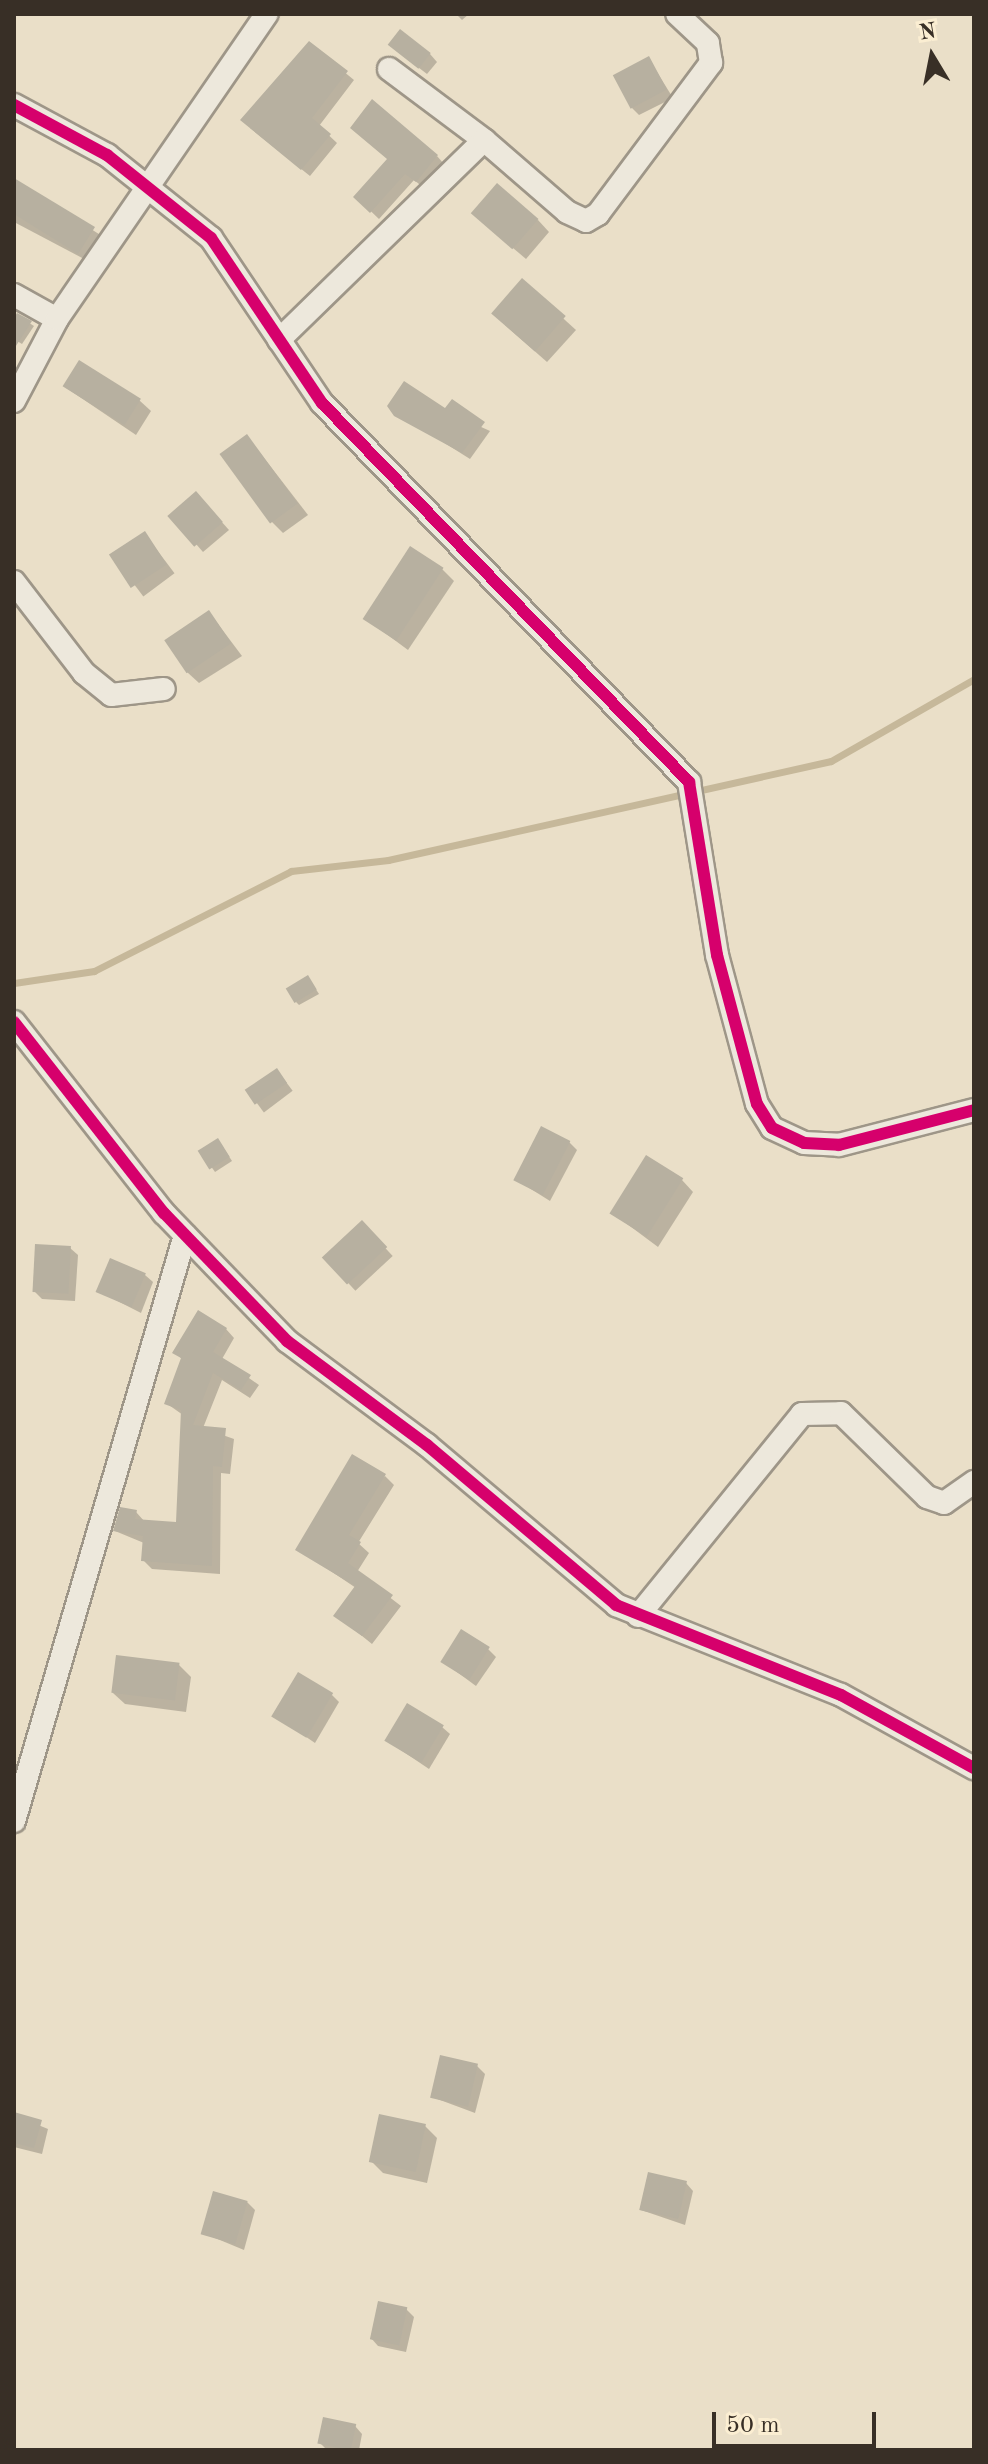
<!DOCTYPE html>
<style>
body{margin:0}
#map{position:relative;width:988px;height:2464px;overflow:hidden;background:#eadfc8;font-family:"Old Standard TT",serif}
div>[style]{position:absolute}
.shadow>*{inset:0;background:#0003;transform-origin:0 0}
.stream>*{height:7px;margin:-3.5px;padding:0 3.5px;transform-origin:3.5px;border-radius:3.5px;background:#c6b89a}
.building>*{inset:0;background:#b7b0a0;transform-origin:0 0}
.roads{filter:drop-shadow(2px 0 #9e9688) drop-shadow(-2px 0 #9e9688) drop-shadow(0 2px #9e9688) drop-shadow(0 -2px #9e9688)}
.street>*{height:22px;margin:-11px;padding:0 11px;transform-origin:11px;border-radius:11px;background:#ede8dc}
.cycleway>*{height:12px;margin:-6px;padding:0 6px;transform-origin:6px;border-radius:6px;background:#d6006c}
span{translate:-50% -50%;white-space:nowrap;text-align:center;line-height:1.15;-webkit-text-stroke:7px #fbeed2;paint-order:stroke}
.frame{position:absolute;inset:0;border:16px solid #382f26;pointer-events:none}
.north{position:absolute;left:892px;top:16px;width:80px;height:80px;-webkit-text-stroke:6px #fbeed2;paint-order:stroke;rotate:350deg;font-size:22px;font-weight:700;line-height:32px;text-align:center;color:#382f26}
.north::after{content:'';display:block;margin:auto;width:28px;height:36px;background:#382f26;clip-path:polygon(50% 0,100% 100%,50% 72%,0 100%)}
.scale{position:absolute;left:712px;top:2412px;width:164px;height:36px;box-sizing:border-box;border:4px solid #382f26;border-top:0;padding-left:10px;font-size:24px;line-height:28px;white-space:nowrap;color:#382f26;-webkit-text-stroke:6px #fbeed2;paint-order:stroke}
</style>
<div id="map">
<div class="shadow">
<div style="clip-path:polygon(456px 14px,469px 14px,462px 20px)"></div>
<div style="clip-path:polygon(309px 43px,354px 80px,319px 126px,337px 143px,310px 176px,250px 128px)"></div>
<div style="clip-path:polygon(398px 52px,430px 54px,437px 62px,427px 74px)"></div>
<div style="clip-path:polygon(649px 59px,673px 98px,639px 115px,632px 108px)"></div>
<div style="clip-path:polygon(437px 156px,444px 164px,424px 188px,414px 180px,379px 219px,356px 197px)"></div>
<div style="clip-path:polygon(14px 180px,102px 236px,86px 260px,14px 222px)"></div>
<div style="clip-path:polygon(538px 220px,549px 232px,526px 259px,486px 225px)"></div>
<div style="clip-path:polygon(522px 281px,576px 330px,547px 362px,505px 325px)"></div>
<div style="clip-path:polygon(18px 316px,34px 326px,22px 344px,14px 339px)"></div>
<div style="clip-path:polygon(65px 387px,139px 400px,151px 411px,136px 435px)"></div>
<div style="clip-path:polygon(446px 411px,490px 431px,470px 459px,397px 413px)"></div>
<div style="clip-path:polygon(247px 436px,308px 515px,283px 533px,272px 522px)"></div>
<div style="clip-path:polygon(203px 501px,229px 530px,203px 552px,196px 544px)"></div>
<div style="left:145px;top:534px;width:49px;height:39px;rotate:53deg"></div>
<div style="clip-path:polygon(442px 569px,454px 581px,408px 650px,366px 619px)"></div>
<div style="clip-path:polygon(209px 612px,242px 656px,199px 683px,187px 672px)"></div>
<div style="clip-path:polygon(310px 980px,319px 994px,299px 1005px,296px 1002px)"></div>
<div style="left:277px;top:1070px;width:26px;height:36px;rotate:53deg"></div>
<div style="clip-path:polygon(569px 1142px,577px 1150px,550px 1201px,515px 1179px)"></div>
<div style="clip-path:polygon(221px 1144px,232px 1161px,215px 1172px,201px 1152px)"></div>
<div style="clip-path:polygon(682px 1180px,693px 1192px,658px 1247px,611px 1212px)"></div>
<div style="left:362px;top:1223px;width:45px;height:51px;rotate:47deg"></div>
<div style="clip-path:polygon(70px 1248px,78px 1255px,75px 1301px,42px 1299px,34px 1291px)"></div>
<div style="clip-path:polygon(145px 1275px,153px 1282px,141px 1313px,98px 1291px)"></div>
<div style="clip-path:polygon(226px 1329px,234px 1338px,222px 1359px,259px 1385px,250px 1398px,222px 1380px,203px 1428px,234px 1439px,230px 1474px,221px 1473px,220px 1574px,152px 1569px,143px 1560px,144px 1543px,115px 1531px,136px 1512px,145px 1522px,178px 1524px,183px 1415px,166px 1403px,183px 1360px,175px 1352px)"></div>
<div style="clip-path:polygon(385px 1476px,394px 1485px,358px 1543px,369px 1553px,357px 1572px,401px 1606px,372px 1644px,336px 1615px,356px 1588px,298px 1549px)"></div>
<div style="clip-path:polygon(488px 1649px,496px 1657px,476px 1686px,442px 1661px)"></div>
<div style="clip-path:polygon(179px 1665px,191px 1677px,186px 1712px,125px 1704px,113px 1693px)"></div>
<div style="clip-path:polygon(332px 1695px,339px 1702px,315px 1743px,274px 1715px)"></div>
<div style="clip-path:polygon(442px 1727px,450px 1734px,429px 1769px,386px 1740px)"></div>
<div style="clip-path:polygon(477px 2066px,485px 2074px,475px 2113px,432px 2097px)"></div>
<div style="clip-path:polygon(14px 2115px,48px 2129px,42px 2154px,14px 2147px)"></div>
<div style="clip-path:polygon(425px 2126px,437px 2138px,427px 2183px,383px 2173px,371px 2161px)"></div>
<div style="clip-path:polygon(686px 2183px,693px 2191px,685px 2225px,641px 2210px)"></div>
<div style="clip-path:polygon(247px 2202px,255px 2210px,244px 2250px,203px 2233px)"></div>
<div style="clip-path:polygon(406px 2309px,414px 2317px,406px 2352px,378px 2346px,371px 2338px)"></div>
<div style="clip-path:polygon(355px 2426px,362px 2434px,359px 2450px,327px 2450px,319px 2442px)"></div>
</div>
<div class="stream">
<div style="left:14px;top:983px;width:81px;rotate:-8.5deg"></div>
<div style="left:94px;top:971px;width:221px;rotate:-26.9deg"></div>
<div style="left:291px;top:871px;width:98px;rotate:-6.5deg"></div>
<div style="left:388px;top:860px;width:454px;rotate:-12.6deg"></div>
<div style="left:831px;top:761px;width:165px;rotate:-29.8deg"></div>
</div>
<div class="building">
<div style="left:400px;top:29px;width:39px;height:20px;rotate:38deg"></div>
<div style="clip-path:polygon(309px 41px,348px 71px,312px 118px,331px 134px,301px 170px,240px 120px)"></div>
<div style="left:649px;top:56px;width:38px;height:41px;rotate:62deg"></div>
<div style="clip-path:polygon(372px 99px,438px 155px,416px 182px,405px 174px,370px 213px,353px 197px,387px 159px,350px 128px)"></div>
<div style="clip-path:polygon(14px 178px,95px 227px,78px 254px,14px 214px)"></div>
<div style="left:497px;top:183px;width:55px;height:40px;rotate:41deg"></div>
<div style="left:522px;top:278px;width:58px;height:47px;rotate:41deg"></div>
<div style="clip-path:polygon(17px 313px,32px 321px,14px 349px,14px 318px)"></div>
<div style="left:79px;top:360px;width:73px;height:31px;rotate:32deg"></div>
<div style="clip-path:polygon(404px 381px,445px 408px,452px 399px,485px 422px,462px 453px,394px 416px,387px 406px)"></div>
<div style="left:247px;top:434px;width:86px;height:34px;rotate:54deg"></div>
<div style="left:196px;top:491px;width:41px;height:38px;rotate:49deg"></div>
<div style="left:145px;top:531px;width:40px;height:43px;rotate:57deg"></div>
<div style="left:410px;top:546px;width:40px;height:87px;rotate:33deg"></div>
<div style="left:209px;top:610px;width:40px;height:54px;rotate:56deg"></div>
<div style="left:308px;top:975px;width:17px;height:26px;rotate:59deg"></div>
<div style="left:277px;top:1068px;width:18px;height:39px;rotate:56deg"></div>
<div style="left:541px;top:1126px;width:33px;height:61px;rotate:27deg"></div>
<div style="left:218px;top:1138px;width:22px;height:24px;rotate:58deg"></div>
<div style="left:646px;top:1155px;width:44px;height:69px;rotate:32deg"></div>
<div style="left:362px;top:1220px;width:37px;height:55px;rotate:47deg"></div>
<div style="left:35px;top:1244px;width:36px;height:48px;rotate:3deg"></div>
<div style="left:110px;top:1258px;width:39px;height:37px;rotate:23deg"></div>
<div style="clip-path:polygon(198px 1310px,227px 1328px,213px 1352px,251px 1375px,241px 1390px,213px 1373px,193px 1425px,226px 1428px,222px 1467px,213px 1466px,212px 1566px,141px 1561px,143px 1536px,113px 1531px,120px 1507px,137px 1510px,135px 1519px,176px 1522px,181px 1410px,164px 1404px,181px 1358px,172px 1353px)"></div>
<div style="clip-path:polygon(352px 1454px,386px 1474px,349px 1535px,361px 1542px,348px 1563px,393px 1595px,362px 1636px,333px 1616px,355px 1586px,295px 1550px)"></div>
<div style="left:461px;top:1629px;width:34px;height:39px;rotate:32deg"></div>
<div style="left:116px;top:1655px;width:64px;height:38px;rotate:7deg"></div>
<div style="left:298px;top:1672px;width:41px;height:52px;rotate:31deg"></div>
<div style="left:407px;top:1703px;width:43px;height:44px;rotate:31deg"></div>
<div style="left:440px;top:2055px;width:39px;height:44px;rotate:13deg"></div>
<div style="clip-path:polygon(14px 2112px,42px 2120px,34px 2148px,14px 2143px)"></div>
<div style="left:379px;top:2114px;width:48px;height:49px;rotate:12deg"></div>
<div style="left:648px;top:2172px;width:40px;height:39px;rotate:13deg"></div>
<div style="left:213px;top:2191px;width:36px;height:45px;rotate:16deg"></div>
<div style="left:378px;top:2301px;width:30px;height:39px;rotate:12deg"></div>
<div style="left:323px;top:2417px;width:34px;height:27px;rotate:12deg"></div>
</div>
<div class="roads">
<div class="street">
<div style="left:389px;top:69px;width:119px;rotate:36.8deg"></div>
<div style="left:14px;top:105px;width:106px;rotate:28.3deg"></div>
<div style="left:107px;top:155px;width:133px;rotate:38.6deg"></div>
<div style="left:211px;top:238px;width:199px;rotate:56.1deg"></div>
<div style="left:322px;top:403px;width:528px;rotate:45.92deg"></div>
<div style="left:689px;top:782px;width:175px;rotate:80.8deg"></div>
<div style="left:717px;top:955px;width:154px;rotate:75deg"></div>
<div style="left:757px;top:1104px;width:28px;rotate:58deg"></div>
<div style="left:772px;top:1128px;width:35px;rotate:25deg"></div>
<div style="left:804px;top:1143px;width:35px;rotate:3deg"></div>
<div style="left:839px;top:1145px;width:139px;rotate:-14.5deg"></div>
<div style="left:14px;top:295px;width:49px;rotate:29.2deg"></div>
<div style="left:279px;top:340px;width:286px;rotate:-44.3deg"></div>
<div style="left:484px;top:140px;width:110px;rotate:40.9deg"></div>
<div style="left:567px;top:212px;width:21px;rotate:25deg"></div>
<div style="left:586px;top:221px;width:14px;rotate:-30deg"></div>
<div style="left:598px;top:214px;width:189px;rotate:-53.2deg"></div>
<div style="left:711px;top:63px;width:20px;rotate:-99deg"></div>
<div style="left:708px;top:43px;width:42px;rotate:-136.9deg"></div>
<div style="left:14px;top:401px;width:93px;rotate:-62.3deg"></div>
<div style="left:57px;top:319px;width:370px;rotate:-55.5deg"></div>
<div style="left:14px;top:582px;width:115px;rotate:52.4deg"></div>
<div style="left:84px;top:673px;width:35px;rotate:39deg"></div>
<div style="left:111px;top:695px;width:53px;rotate:-6.5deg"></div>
<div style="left:14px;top:1022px;width:243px;rotate:51.9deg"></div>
<div style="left:164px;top:1213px;width:178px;rotate:46.1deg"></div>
<div style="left:287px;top:1341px;width:174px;rotate:36.6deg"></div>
<div style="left:427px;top:1445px;width:248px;rotate:40.2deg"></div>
<div style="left:616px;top:1605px;width:242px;rotate:21.8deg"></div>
<div style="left:841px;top:1695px;width:152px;rotate:28.8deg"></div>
<div style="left:638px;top:1616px;width:260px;rotate:-50.9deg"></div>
<div style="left:802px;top:1414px;width:39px;rotate:-1deg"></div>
<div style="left:841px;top:1413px;width:120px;rotate:44.3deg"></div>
<div style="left:927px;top:1497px;width:18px;rotate:19deg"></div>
<div style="left:944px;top:1503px;width:37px;rotate:-35deg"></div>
<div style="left:14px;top:1821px;width:610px;rotate:-73.73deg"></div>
</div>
</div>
<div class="cycleway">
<div style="left:14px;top:105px;width:106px;rotate:28.3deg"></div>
<div style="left:107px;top:155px;width:133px;rotate:38.6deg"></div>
<div style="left:211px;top:238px;width:199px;rotate:56.1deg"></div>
<div style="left:322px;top:403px;width:528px;rotate:45.92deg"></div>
<div style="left:689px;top:782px;width:175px;rotate:80.8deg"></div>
<div style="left:717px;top:955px;width:154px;rotate:75deg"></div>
<div style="left:757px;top:1104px;width:28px;rotate:58deg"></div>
<div style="left:772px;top:1128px;width:35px;rotate:25deg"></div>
<div style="left:804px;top:1143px;width:35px;rotate:3deg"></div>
<div style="left:839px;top:1145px;width:139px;rotate:-14.5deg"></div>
<div style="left:14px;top:1022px;width:243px;rotate:51.9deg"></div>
<div style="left:164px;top:1213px;width:178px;rotate:46.1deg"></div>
<div style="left:287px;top:1341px;width:174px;rotate:36.6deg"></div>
<div style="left:427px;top:1445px;width:248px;rotate:40.2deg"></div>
<div style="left:616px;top:1605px;width:242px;rotate:21.8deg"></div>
<div style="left:841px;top:1695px;width:152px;rotate:28.8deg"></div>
</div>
<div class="frame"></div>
<div class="north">N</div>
<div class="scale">50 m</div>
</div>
